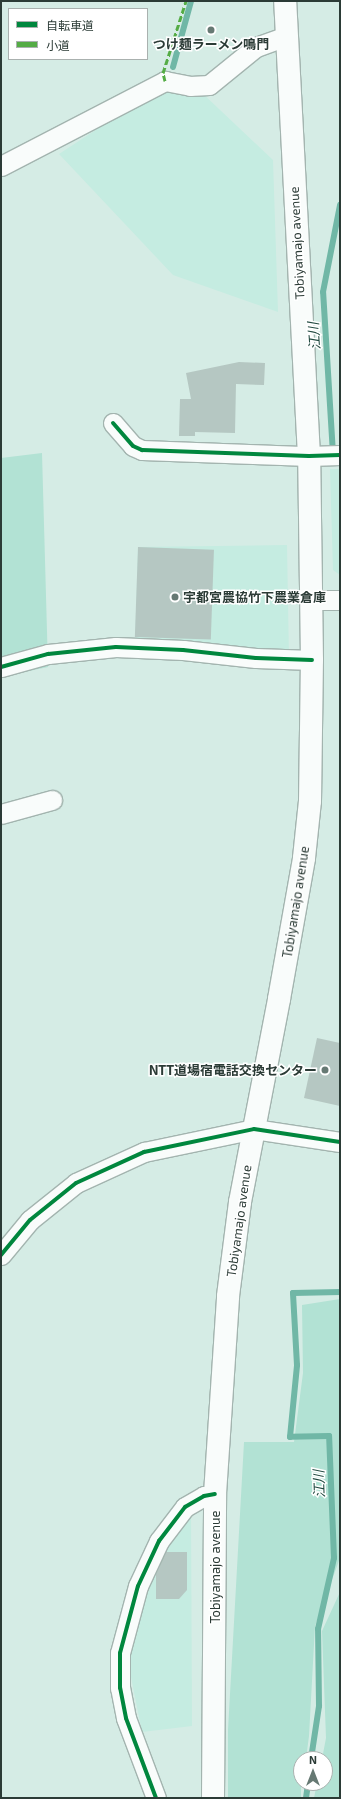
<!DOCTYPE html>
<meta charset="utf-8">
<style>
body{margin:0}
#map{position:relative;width:341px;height:1799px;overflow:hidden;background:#d5ece5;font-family:"Exo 2","Noto Sans JP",sans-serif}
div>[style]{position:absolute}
.built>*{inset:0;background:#c5ece1}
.green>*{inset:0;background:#b2e2d4}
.stream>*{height:6px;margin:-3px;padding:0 3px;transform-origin:3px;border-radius:3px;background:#70b7a6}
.building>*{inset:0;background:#b5c7c2;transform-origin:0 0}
.roads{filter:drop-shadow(1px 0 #a3b4af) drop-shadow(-1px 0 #a3b4af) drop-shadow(0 1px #a3b4af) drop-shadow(0 -1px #a3b4af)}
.minor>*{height:19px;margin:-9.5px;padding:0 9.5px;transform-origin:9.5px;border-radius:9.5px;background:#f9fcfb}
.highway>*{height:22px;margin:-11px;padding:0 11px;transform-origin:11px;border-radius:11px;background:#f9fcfb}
.quiet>*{height:3px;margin-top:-1.5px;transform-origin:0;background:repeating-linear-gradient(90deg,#54ac45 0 6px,transparent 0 9px)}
.cycleway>*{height:4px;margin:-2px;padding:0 2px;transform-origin:2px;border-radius:2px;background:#00873e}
.dots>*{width:11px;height:11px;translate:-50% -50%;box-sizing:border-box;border:2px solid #fff;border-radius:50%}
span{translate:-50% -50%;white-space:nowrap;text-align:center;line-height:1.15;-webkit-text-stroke:3px #fff;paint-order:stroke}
.poi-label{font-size:13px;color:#2b3b36;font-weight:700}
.left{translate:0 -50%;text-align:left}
.right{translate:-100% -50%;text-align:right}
.street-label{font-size:13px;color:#2b3b36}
.water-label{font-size:14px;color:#20493f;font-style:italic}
.frame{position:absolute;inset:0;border:2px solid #2b3b36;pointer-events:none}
.legend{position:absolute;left:8px;top:8px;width:140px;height:52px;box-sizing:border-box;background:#fff;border:1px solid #aab1af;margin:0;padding:5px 7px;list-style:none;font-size:12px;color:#2b3b36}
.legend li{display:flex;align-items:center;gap:8px;height:20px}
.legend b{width:20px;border:1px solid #aab1af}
.north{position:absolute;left:293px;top:1751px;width:40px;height:40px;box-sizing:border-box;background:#fff;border:1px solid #aab1af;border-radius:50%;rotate:0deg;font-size:11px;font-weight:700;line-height:16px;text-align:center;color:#2b3b36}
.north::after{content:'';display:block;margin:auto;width:14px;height:18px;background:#667973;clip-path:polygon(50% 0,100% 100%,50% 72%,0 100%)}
</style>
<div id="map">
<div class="built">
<div style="clip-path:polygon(170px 91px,200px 91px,273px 160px,278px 312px,173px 275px,59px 154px,137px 103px)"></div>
<div style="clip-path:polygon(330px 469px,340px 469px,340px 575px,333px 570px)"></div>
<div style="clip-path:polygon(287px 545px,289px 659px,135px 648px,138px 547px)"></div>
<div style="clip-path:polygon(191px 1506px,192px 1726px,142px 1732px,129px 1667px,129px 1598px)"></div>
</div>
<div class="green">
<div style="clip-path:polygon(42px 453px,48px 667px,1px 677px,1px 458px)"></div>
<div style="clip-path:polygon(340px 1299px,340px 1558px,315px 1626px,309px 1736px,306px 1759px,301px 1759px,301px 1798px,228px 1798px,228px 1730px,244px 1442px,294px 1442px,303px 1373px,302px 1305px)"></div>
<div style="clip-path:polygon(340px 1592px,340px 1798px,314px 1798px,317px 1783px,325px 1783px,325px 1759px,322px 1759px,326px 1738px,322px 1631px)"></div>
</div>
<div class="stream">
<div style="left:173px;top:67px;width:68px;rotate:-74.7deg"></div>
<div style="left:333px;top:454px;width:162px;rotate:-93.5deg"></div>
<div style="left:323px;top:292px;width:89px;rotate:-78.9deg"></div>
<div style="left:311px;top:1759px;width:54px;rotate:-81.4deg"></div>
<div style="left:319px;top:1706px;width:77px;rotate:-90.7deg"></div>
<div style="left:318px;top:1629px;width:73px;rotate:-77.3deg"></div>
<div style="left:334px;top:1558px;width:122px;rotate:-92.3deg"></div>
<div style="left:329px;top:1436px;width:39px;rotate:179deg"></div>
<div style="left:290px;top:1437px;width:72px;rotate:-84.4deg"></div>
<div style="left:297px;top:1365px;width:72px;rotate:-93.2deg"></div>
<div style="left:293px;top:1293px;width:47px;rotate:-1.2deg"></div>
<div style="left:306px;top:1798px;width:15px;rotate:-82deg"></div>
</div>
<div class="building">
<div style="clip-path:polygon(239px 362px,265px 363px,264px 385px,236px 384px,235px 433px,195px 432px,195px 436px,179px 436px,180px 399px,191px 399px,186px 373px)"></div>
<div style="left:138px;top:547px;width:76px;height:90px;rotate:2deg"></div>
<div style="clip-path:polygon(317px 1038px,340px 1043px,340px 1106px,304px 1098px)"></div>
<div style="clip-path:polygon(166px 1552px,187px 1552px,187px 1590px,179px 1599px,156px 1599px,156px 1574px)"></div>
</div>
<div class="roads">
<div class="minor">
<div style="left:1px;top:166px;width:185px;rotate:-27.4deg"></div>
<div style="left:165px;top:81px;width:25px;rotate:11deg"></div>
<div style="left:190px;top:86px;width:19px;rotate:-3deg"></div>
<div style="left:209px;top:85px;width:60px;rotate:-39deg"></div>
<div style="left:256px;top:47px;width:32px;rotate:-20deg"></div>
<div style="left:113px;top:423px;width:30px;rotate:49deg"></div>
<div style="left:133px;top:446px;width:10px;rotate:24deg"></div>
<div style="left:142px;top:450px;width:167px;rotate:2.1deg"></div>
<div style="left:309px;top:456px;width:31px;rotate:-2deg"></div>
<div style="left:311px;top:600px;width:29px"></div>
<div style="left:1px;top:667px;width:49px;rotate:-15.5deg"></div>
<div style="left:48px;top:654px;width:68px;rotate:-5.9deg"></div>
<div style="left:116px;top:647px;width:67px;rotate:2.6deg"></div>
<div style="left:183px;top:650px;width:73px;rotate:6.3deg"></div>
<div style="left:256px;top:658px;width:56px;rotate:2deg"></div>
<div style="left:1px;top:814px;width:53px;rotate:-15.4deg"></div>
<div style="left:1px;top:1255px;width:45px;rotate:-50.4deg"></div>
<div style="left:30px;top:1220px;width:59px;rotate:-38.8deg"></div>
<div style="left:76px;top:1183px;width:75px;rotate:-24.5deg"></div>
<div style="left:144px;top:1152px;width:112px;rotate:-11.8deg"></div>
<div style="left:254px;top:1129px;width:87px;rotate:8.6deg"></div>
<div style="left:156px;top:1798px;width:85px;rotate:-110.6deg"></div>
<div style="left:126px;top:1718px;width:31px;rotate:-101deg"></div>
<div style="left:120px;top:1688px;width:35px;rotate:-90deg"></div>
<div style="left:120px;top:1653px;width:69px;rotate:-75deg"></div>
<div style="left:138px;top:1586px;width:50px;rotate:-65deg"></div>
<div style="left:159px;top:1541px;width:43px;rotate:-52.6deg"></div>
<div style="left:185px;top:1507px;width:22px;rotate:-30deg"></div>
<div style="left:204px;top:1496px;width:11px;rotate:-10deg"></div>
</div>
<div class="highway">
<div style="left:213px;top:1798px;width:304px;rotate:-89.6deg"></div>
<div style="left:215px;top:1494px;width:198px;rotate:-86.2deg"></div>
<div style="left:228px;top:1296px;width:95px;rotate:-82.7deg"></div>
<div style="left:240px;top:1202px;width:207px;rotate:-79.1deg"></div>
<div style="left:279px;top:999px;width:143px;rotate:-79.9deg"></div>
<div style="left:304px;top:858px;width:57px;rotate:-84deg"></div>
<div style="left:310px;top:801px;width:141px;rotate:-89.2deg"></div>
<div style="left:312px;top:660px;width:204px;rotate:-90.8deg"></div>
<div style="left:309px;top:456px;width:456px;rotate:-93deg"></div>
</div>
</div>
<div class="quiet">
<div style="left:165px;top:81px;width:8px;rotate:-104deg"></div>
<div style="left:163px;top:73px;width:76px;rotate:-72.3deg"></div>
</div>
<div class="cycleway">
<div style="left:113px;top:423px;width:30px;rotate:49deg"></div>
<div style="left:133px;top:446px;width:10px;rotate:24deg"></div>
<div style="left:142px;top:450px;width:167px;rotate:2.1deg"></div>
<div style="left:309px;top:456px;width:31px;rotate:-2deg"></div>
<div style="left:1px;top:667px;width:49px;rotate:-15.5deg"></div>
<div style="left:48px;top:654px;width:68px;rotate:-5.9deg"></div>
<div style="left:116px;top:647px;width:67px;rotate:2.6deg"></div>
<div style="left:183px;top:650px;width:73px;rotate:6.3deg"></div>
<div style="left:256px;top:658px;width:56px;rotate:2deg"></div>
<div style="left:1px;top:1255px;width:45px;rotate:-50.4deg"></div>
<div style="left:30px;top:1220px;width:59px;rotate:-38.8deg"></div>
<div style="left:76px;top:1183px;width:75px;rotate:-24.5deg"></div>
<div style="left:144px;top:1152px;width:112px;rotate:-11.8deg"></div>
<div style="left:254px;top:1129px;width:87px;rotate:8.6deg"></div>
<div style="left:156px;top:1798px;width:85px;rotate:-110.6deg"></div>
<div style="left:126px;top:1718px;width:31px;rotate:-101deg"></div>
<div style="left:120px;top:1688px;width:35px;rotate:-90deg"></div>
<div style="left:120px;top:1653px;width:69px;rotate:-75deg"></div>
<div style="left:138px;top:1586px;width:50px;rotate:-65deg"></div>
<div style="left:159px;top:1541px;width:43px;rotate:-52.6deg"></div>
<div style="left:185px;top:1507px;width:22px;rotate:-30deg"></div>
<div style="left:204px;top:1496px;width:11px;rotate:-10deg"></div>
</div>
<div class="dots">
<div style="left:211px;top:30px;background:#667973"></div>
<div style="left:175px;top:597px;background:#667973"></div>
<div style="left:325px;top:1070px;background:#667973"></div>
</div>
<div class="poi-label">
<span style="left:211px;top:44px">つけ麺ラーメン鳴門</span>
<span class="left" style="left:183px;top:597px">宇都宮農協竹下農業倉庫</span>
<span class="right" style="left:317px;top:1070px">NTT道場宿電話交換センター</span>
</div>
<div class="street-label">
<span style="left:297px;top:243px;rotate:-93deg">Tobiyamajo avenue</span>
<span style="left:296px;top:902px;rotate:-81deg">Tobiyamajo avenue</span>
<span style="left:239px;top:1221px;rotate:-82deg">Tobiyamajo avenue</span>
<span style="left:215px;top:1567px;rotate:-90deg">Tobiyamajo avenue</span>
</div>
<div class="water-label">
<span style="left:314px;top:336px;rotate:-94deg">江川</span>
<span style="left:319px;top:1484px;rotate:-92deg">江川</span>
</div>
<div class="frame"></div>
<ul class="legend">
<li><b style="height:5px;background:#00873e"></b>自転車道</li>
<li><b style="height:5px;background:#54ac45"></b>小道</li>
</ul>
<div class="north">N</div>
</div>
